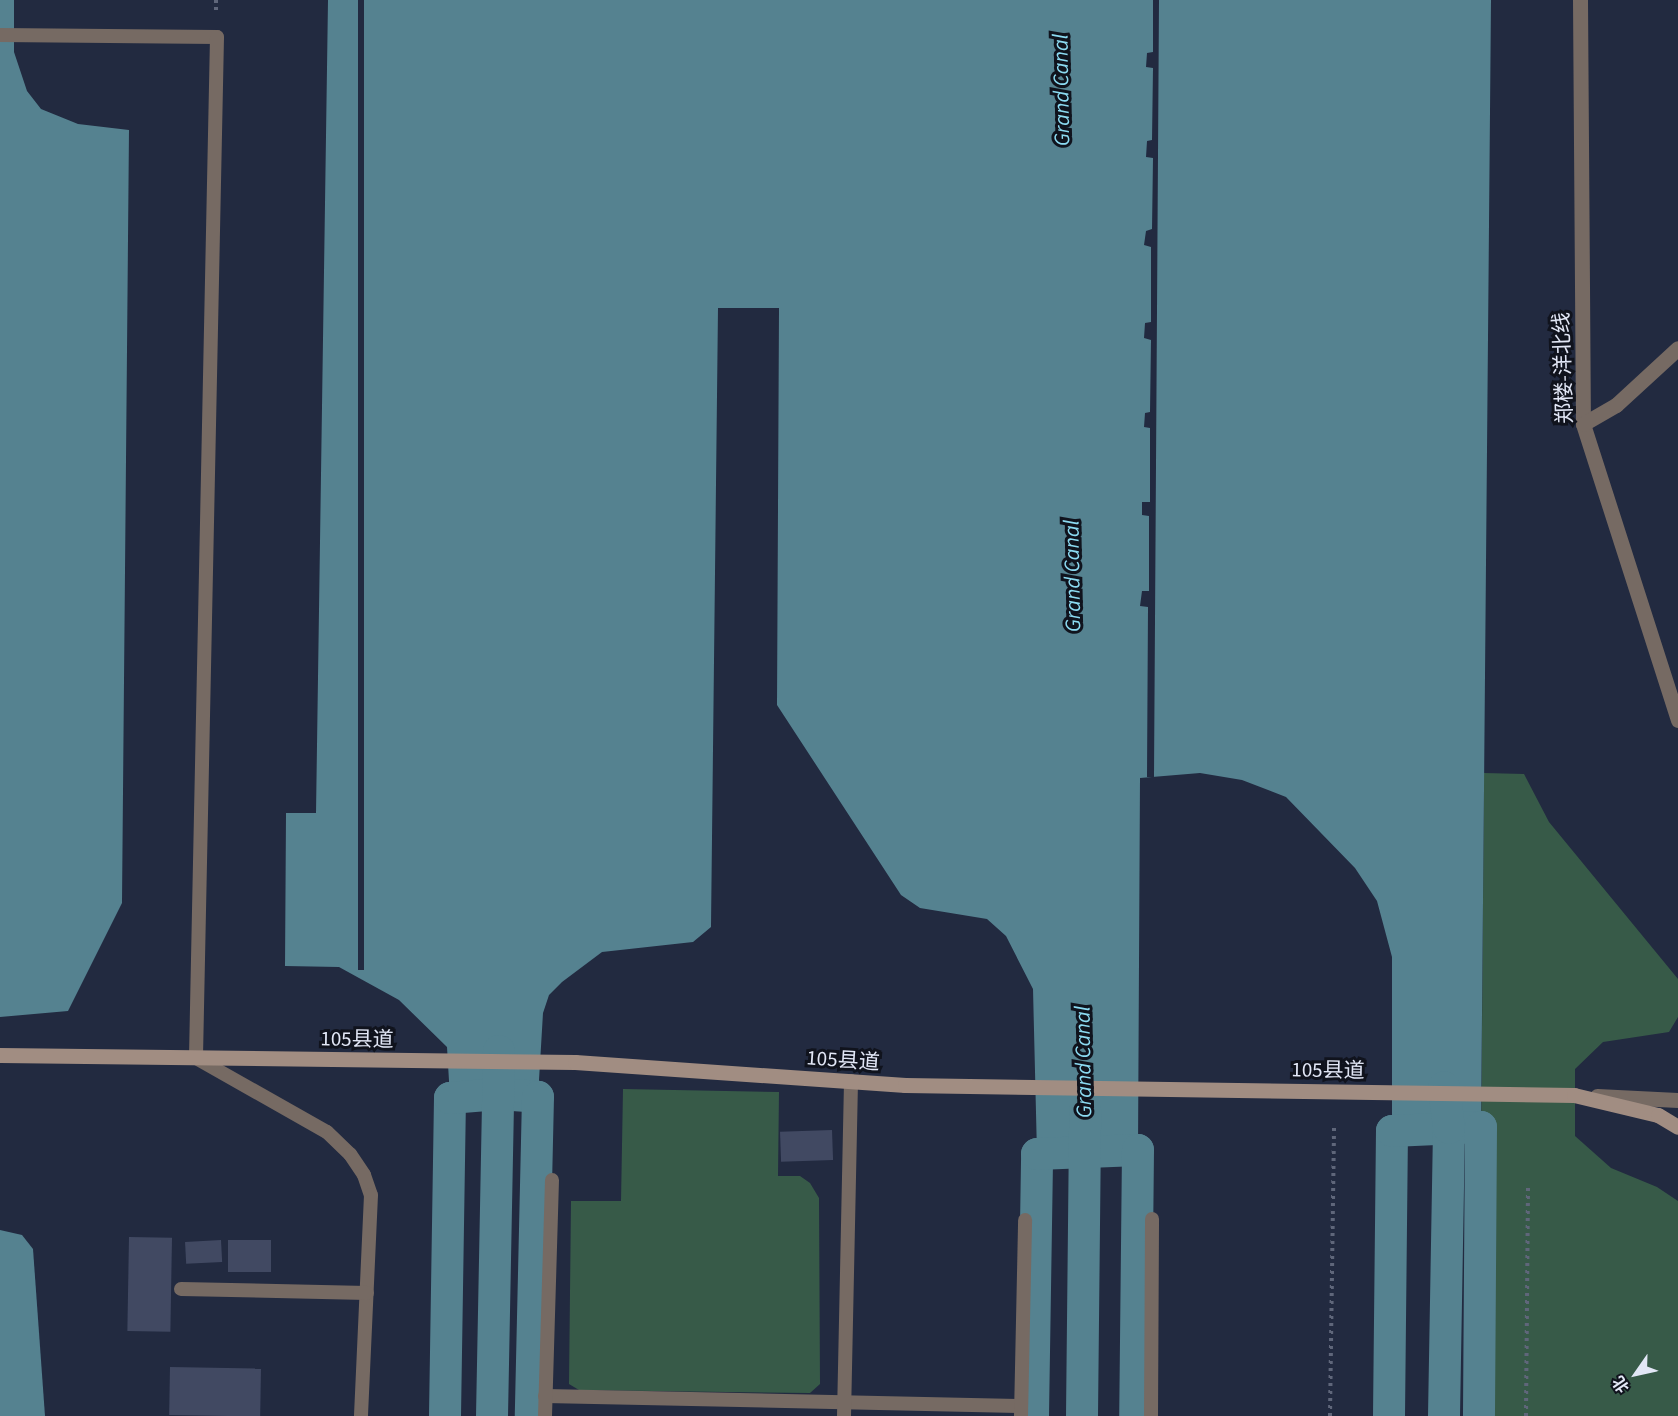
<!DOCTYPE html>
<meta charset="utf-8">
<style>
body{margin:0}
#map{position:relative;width:1678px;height:1416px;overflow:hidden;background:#222a40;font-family:"Source Sans 3","Noto Sans SC",sans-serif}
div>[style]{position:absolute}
.green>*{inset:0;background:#375a48}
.water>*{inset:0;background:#558290}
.pier>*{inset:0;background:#222a40;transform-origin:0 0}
.canal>*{height:32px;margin:-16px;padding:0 16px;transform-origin:16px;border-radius:16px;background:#558290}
.building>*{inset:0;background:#414962;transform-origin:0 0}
.path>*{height:4px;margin-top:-2px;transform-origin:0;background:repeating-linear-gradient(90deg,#5f667a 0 3px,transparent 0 7.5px)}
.lane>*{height:14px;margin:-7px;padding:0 7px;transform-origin:7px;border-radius:7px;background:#766a63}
.street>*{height:15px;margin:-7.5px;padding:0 7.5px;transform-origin:7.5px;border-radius:7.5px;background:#766a63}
.secondary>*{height:15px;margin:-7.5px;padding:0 7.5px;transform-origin:7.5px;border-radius:7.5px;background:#a18d82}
span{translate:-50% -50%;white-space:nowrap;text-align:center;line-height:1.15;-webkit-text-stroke:6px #10131d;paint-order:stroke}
.street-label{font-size:21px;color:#e2e7f6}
.water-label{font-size:22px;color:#8cdbf2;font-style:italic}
.north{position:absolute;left:1606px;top:1344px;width:60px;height:60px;-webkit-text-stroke:4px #10131d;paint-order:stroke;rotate:236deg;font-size:16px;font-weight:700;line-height:24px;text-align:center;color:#e2e7f6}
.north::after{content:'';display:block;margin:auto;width:21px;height:27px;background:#e2e7f6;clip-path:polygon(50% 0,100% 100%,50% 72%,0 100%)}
</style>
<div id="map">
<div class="green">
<div style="clip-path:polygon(1484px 773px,1524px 774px,1549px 822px,1678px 979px,1678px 1017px,1669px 1032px,1603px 1042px,1575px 1069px,1575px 1136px,1611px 1168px,1657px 1187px,1678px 1201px,1678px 1416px,1479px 1416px)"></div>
<div style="clip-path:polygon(623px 1089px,779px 1092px,778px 1176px,800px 1176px,810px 1183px,819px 1198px,820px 1384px,810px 1393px,579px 1390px,569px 1384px,571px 1201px,621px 1201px)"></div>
</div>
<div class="water">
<div style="clip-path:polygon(0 0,14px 0,14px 52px,27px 91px,41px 109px,78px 124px,129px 130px,122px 903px,68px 1011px,0 1017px)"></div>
<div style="clip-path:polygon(328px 0,1491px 0,1481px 1127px,1392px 1131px,1392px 957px,1377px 901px,1355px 868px,1286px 797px,1242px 780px,1200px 773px,1140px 778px,1138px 1150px,1037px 1154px,1033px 989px,1006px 936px,987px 919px,920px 908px,901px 895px,777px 705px,779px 308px,718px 308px,711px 927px,693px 942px,602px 952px,562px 982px,549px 995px,543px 1013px,538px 1097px,499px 1094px,450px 1098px,447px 1047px,399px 1000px,339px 967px,285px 966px,286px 813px,316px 813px)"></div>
<div style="clip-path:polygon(0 1230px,22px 1235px,33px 1249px,45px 1416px,0 1416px)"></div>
</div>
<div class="pier">
<div style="left:358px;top:0;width:6px;height:970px"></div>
<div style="clip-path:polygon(1153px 0,1159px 0,1154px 777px,1147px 777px,1148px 607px,1140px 606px,1142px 591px,1149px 591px,1149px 516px,1142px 515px,1142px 502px,1150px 502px,1150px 428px,1144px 427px,1145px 413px,1150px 412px,1151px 340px,1144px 338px,1145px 323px,1151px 322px,1151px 247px,1144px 245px,1146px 231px,1152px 229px,1153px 158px,1146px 157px,1147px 141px,1152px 140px,1153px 68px,1146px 67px,1147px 53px,1153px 52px)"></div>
</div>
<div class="canal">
<div style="left:445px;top:1416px;width:318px;rotate:-89.1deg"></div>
<div style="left:450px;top:1098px;width:49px;rotate:-4.7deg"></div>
<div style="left:499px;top:1094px;width:39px;rotate:4deg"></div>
<div style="left:538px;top:1097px;width:319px;rotate:91.3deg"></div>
<div style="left:492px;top:1416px;width:365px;rotate:-88.9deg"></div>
<div style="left:1033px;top:1416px;width:262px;rotate:-89.1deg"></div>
<div style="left:1037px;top:1154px;width:101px;rotate:-2.3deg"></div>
<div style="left:1138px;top:1150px;width:266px;rotate:90.6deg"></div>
<div style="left:1082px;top:1416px;width:305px;rotate:-89.4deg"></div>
<div style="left:1389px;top:1416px;width:285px;rotate:-89.4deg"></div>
<div style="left:1392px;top:1131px;width:89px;rotate:-2.6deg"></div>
<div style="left:1481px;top:1127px;width:289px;rotate:90.4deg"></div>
<div style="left:1444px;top:1416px;width:288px;rotate:-89deg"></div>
<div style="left:1449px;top:1128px;width:41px;rotate:-97deg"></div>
</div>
<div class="building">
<div style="left:832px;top:1130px;width:30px;height:52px;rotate:88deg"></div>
<div style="left:129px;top:1237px;width:43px;height:94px;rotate:1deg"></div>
<div style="left:221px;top:1240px;width:22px;height:36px;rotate:87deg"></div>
<div style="left:228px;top:1240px;width:43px;height:32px"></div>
<div style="left:170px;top:1367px;width:91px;height:48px;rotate:1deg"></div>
</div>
<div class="path">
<div style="left:216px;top:0;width:15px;rotate:90deg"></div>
<div style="left:1330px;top:1416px;width:291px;rotate:-89.2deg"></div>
<div style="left:1526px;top:1416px;width:232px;rotate:-89.5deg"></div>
</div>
<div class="lane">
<div style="left:0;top:35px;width:217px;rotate:0.5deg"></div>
<div style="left:217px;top:37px;width:1021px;rotate:91.18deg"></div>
<div style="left:196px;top:1058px;width:150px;rotate:29.5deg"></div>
<div style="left:327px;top:1132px;width:32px;rotate:44deg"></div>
<div style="left:350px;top:1154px;width:25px;rotate:56deg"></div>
<div style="left:364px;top:1175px;width:21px;rotate:71deg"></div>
<div style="left:371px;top:1195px;width:221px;rotate:92.6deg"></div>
<div style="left:181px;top:1289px;width:186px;rotate:1.2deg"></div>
<div style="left:545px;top:1396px;width:476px;rotate:1.2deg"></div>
<div style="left:545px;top:1416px;width:236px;rotate:-88.3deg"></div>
<div style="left:844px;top:1416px;width:335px;rotate:-88.8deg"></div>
<div style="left:1021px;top:1416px;width:196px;rotate:-88.8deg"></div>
<div style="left:1151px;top:1416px;width:197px;rotate:-89.7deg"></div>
</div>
<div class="street">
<div style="left:1580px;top:0;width:424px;rotate:89.6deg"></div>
<div style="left:1583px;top:424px;width:311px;rotate:72.2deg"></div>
<div style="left:1583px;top:424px;width:38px;rotate:-30deg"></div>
<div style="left:1616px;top:405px;width:84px;rotate:-42.6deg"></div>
<div style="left:1597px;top:1096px;width:81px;rotate:2.8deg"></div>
</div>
<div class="secondary">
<div style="left:0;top:1055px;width:575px;rotate:0.7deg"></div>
<div style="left:575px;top:1062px;width:331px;rotate:4deg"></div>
<div style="left:905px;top:1085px;width:669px;rotate:0.86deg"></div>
<div style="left:1574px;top:1095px;width:86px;rotate:13.4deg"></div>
<div style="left:1658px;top:1115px;width:23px;rotate:31deg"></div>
</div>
<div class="street-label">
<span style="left:1563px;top:368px;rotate:-92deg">郑楼-洋北线</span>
<span style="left:357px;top:1039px;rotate:1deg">105县道</span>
<span style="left:843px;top:1060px;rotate:4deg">105县道</span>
<span style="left:1328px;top:1070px;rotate:1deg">105县道</span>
</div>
<div class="water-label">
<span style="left:1062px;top:90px;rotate:-91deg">Grand Canal</span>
<span style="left:1073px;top:576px;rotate:-91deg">Grand Canal</span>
<span style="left:1084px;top:1062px;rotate:-91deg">Grand Canal</span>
</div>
<div class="north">北</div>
</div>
